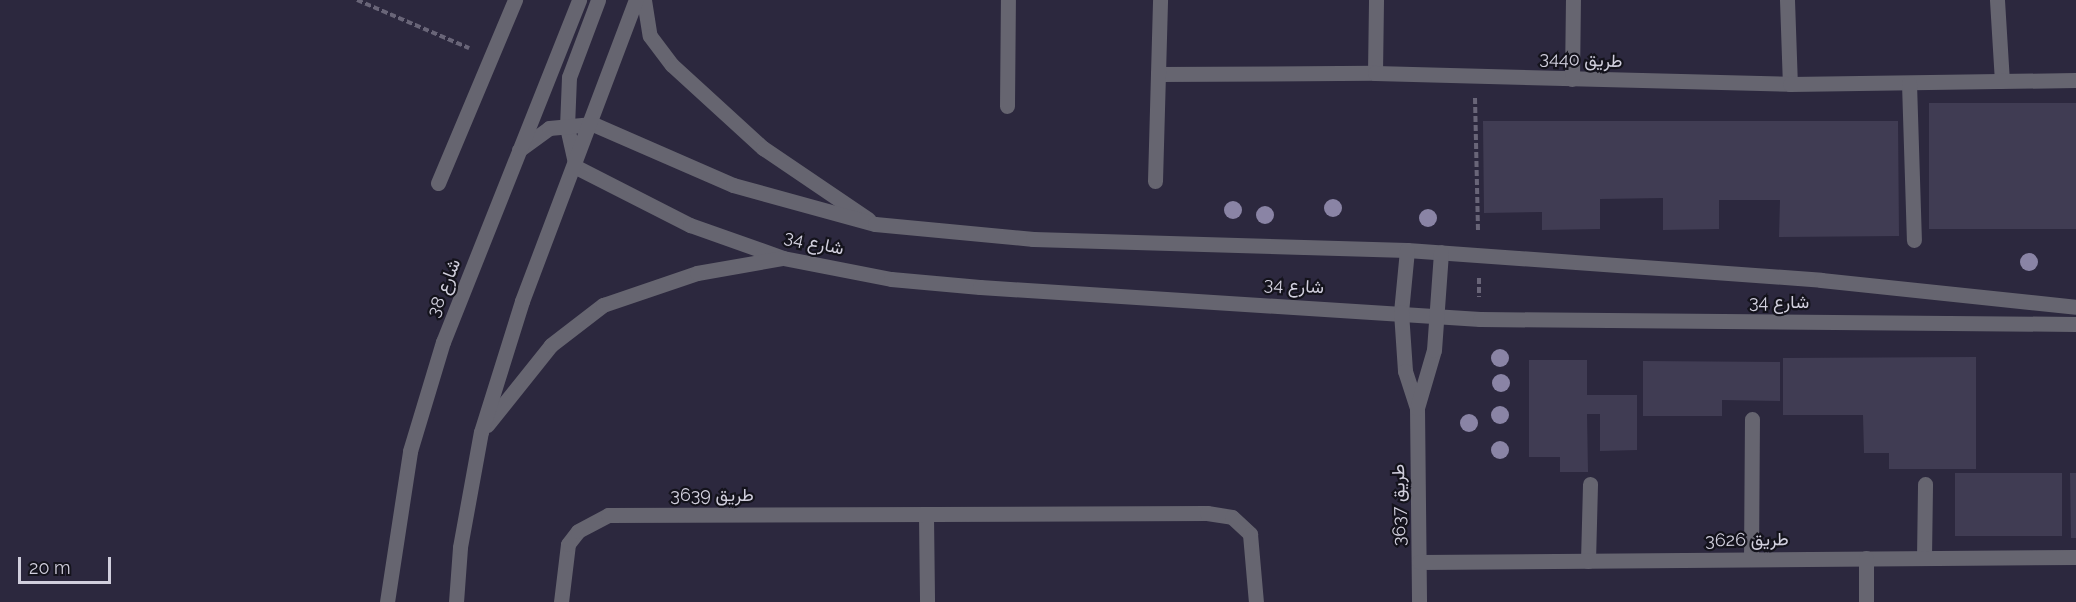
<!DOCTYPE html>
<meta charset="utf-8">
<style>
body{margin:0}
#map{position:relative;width:2076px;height:602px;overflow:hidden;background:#2c283e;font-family:Raleway,Vazirmatn,sans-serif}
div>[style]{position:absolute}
.building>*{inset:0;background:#403c53;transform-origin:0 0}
.path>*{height:4px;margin-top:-2px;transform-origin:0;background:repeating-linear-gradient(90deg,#696578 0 6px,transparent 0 9px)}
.minor>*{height:15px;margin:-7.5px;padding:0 7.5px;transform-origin:7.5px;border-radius:7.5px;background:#666570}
.trees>*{width:18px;height:18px;margin:-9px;border-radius:50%;background:#8a84a5}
span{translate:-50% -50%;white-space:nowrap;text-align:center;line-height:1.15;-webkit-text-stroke:4.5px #14131c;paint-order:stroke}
.street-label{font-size:18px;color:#d1cfdd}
.scale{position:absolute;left:18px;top:557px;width:93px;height:27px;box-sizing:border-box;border:3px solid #d1cfdd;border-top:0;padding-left:8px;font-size:18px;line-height:21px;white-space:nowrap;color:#d1cfdd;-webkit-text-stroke:4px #14131c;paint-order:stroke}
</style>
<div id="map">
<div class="building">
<div style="left:2076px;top:103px;width:126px;height:147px;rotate:90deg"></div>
<div style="clip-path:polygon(1483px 121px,1898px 121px,1899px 236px,1779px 237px,1780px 200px,1719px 200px,1719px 229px,1663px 230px,1663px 198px,1600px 199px,1600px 229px,1542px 230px,1542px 212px,1484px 213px)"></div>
<div style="clip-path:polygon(1976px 357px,1976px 469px,1889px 469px,1889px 453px,1864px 453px,1863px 415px,1783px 415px,1783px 358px)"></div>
<div style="clip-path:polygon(1529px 360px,1587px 360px,1587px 395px,1637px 395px,1637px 450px,1600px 451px,1600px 414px,1587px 414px,1588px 472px,1560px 472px,1560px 457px,1529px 457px)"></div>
<div style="clip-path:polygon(1643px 361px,1780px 362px,1780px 401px,1722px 400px,1722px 416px,1643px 416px)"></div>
<div style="left:1955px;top:473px;width:107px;height:63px"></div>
<div style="clip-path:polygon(2070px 473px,2076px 473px,2076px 538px,2071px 538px)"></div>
</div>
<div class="path">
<div style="left:357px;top:0;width:122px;rotate:23.2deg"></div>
<div style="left:1475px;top:98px;width:133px;rotate:88.7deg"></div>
<div style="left:1479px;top:278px;width:19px;rotate:90deg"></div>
</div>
<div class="minor">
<div style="left:598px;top:0;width:82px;rotate:110.6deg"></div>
<div style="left:569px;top:77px;width:50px;rotate:92.3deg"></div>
<div style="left:567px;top:127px;width:41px;rotate:77.3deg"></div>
<div style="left:576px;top:167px;width:128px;rotate:27deg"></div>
<div style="left:690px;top:225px;width:99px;rotate:19.5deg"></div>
<div style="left:783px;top:258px;width:110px;rotate:11deg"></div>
<div style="left:891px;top:279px;width:89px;rotate:5.1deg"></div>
<div style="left:980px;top:287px;width:501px;rotate:3.66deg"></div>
<div style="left:1480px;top:319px;width:596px;rotate:0.48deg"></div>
<div style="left:644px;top:0;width:36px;rotate:81deg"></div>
<div style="left:650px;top:36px;width:36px;rotate:53deg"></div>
<div style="left:672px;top:65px;width:123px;rotate:42.4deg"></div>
<div style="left:763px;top:148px;width:127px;rotate:34.1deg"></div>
<div style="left:1787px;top:0;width:84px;rotate:88deg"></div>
<div style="left:1997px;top:0;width:81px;rotate:86.5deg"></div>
<div style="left:1375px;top:73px;width:73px;rotate:-89.2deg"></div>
<div style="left:1158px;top:74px;width:217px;rotate:-0.3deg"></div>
<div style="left:1375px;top:73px;width:415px;rotate:1.5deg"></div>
<div style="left:1790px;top:84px;width:286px;rotate:-0.8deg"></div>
<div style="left:1572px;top:79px;width:79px;rotate:-89.3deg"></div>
<div style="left:1909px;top:83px;width:157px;rotate:88.2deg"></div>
<div style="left:1007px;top:106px;width:106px;rotate:-89.5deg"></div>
<div style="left:519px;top:150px;width:37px;rotate:-36deg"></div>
<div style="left:549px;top:128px;width:44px;rotate:-5.2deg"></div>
<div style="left:593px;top:124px;width:153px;rotate:23.5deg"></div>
<div style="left:733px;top:185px;width:147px;rotate:15.4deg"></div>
<div style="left:875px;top:224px;width:159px;rotate:5.4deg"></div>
<div style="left:1033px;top:239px;width:374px;rotate:1.7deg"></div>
<div style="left:1407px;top:250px;width:415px;rotate:4.1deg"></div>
<div style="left:1821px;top:280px;width:256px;rotate:6deg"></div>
<div style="left:1155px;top:181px;width:181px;rotate:-88.4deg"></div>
<div style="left:438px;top:183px;width:199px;rotate:-67.2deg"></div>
<div style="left:1407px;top:250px;width:62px;rotate:95.5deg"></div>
<div style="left:1401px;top:312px;width:59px;rotate:86.1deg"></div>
<div style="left:1405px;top:371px;width:39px;rotate:72deg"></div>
<div style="left:1417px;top:408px;width:194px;rotate:89.4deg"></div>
<div style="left:1417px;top:408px;width:60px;rotate:-73.7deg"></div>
<div style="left:1434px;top:350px;width:98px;rotate:-85.9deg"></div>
<div style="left:487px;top:425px;width:102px;rotate:-51.3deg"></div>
<div style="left:551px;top:345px;width:66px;rotate:-37.6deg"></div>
<div style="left:603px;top:305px;width:99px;rotate:-18.8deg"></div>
<div style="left:697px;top:273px;width:86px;rotate:-10deg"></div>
<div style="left:926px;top:516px;width:86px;rotate:89.3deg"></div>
<div style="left:1924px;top:558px;width:74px;rotate:-89.2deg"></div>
<div style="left:1751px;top:559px;width:140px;rotate:-89.6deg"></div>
<div style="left:1588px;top:561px;width:77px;rotate:-88.5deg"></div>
<div style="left:1419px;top:562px;width:657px;rotate:-0.44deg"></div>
<div style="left:387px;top:602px;width:153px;rotate:-81.3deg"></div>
<div style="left:410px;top:451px;width:114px;rotate:-73.2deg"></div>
<div style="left:443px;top:342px;width:368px;rotate:-68.3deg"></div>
<div style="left:456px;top:602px;width:55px;rotate:-85.8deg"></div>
<div style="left:460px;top:547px;width:117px;rotate:-79.7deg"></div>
<div style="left:481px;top:432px;width:137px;rotate:-72.6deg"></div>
<div style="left:522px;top:301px;width:322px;rotate:-69.3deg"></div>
<div style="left:561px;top:602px;width:58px;rotate:-83.1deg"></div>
<div style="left:568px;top:544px;width:16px;rotate:-52deg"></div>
<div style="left:578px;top:531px;width:34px;rotate:-28deg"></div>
<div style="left:608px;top:515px;width:599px;rotate:-0.19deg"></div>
<div style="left:1207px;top:513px;width:25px;rotate:9deg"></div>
<div style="left:1232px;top:517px;width:25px;rotate:43deg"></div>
<div style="left:1250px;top:534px;width:68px;rotate:85deg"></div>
<div style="left:1866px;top:602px;width:44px;rotate:-90deg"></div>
</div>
<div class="trees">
<div style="left:1333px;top:208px"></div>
<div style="left:1233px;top:210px"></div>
<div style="left:1265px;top:215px"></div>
<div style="left:1428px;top:218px"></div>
<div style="left:2029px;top:262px"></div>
<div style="left:1500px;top:358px"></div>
<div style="left:1501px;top:383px"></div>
<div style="left:1500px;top:415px"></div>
<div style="left:1469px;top:423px"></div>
<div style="left:1500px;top:450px"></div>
</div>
<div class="street-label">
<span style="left:1581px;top:60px;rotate:2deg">طريق 3440</span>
<span style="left:814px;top:243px;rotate:12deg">شارع 34</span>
<span style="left:1294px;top:286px;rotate:3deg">شارع 34</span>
<span style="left:444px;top:288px;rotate:-68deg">شارع 38</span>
<span style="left:1779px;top:302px">شارع 34</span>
<span style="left:712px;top:495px">طريق 3639</span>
<span style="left:1399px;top:505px;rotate:-91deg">طريق 3637</span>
<span style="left:1747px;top:540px;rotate:-1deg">طريق 3626</span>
</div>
<div class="scale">20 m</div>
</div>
